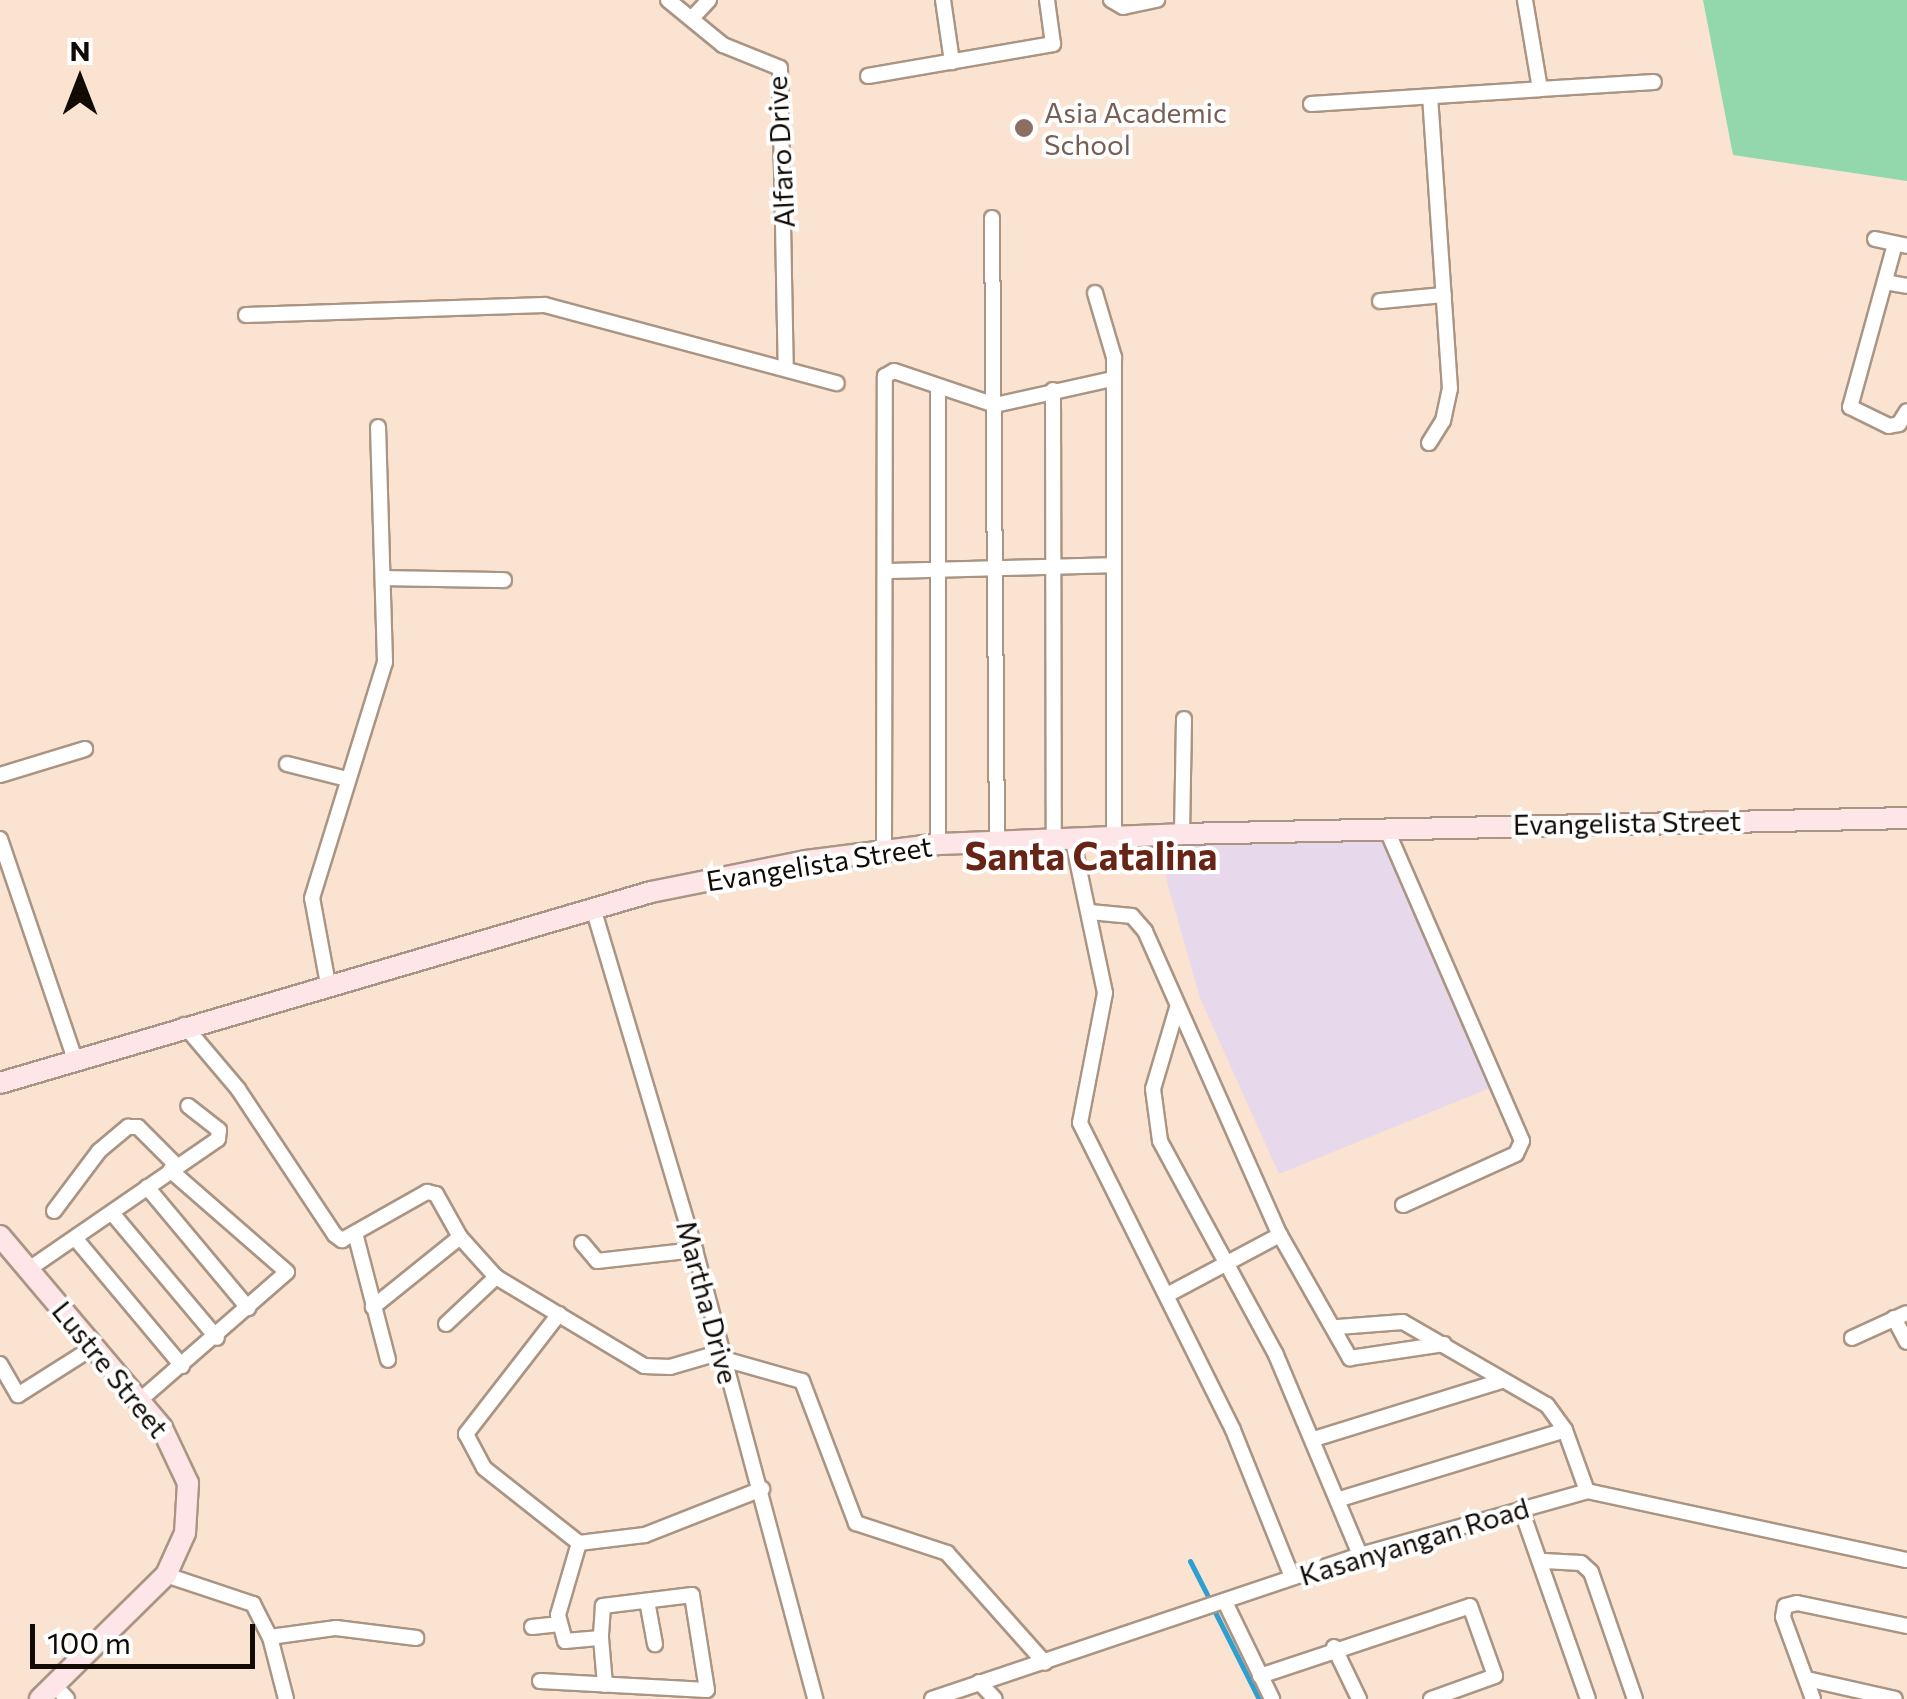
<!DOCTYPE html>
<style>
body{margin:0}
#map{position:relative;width:1907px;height:1699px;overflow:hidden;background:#fae3d1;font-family:Commissioner,sans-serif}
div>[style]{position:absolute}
.education>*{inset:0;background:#e7d8ec}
.green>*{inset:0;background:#93d8ad}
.stream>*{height:5px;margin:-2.5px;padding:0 2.5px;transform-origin:2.5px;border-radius:2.5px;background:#2da0d1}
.roads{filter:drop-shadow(2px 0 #aa9584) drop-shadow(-2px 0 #aa9584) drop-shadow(0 2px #aa9584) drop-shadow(0 -2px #aa9584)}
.street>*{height:14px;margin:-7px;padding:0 7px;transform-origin:7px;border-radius:7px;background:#fff}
.secondary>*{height:20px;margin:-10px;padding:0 10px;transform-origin:10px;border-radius:10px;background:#fde5e8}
.dots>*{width:28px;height:28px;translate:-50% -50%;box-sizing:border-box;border:5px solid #fff;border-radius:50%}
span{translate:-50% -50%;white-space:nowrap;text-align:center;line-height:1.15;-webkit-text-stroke:8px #fff;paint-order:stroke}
.education-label{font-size:28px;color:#785e54}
.left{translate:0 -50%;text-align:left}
.street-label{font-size:28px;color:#110a05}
.district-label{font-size:38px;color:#672417;font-weight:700}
.north{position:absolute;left:30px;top:30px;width:100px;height:100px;-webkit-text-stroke:8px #fff;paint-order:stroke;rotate:0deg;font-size:28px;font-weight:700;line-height:40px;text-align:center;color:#110a05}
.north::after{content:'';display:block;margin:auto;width:35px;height:45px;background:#110a05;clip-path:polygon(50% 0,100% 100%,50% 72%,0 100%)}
.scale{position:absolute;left:30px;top:1624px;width:225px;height:45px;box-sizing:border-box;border:5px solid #110a05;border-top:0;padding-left:12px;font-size:30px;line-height:35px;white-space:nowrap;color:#110a05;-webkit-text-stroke:8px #fff;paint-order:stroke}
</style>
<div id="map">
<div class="education">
<div style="clip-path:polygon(1382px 841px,1490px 1088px,1279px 1174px,1200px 998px,1166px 878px,1166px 845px)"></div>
</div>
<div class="green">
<div style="clip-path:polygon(1703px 0,1907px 0,1907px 181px,1733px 155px)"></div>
</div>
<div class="stream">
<div style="left:1190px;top:1561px;width:38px;rotate:63deg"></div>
<div style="left:1215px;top:1612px;width:97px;rotate:63.2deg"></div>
</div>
<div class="roads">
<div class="street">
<div style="left:668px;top:0;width:71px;rotate:39.3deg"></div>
<div style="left:723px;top:45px;width:61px;rotate:22deg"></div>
<div style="left:780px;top:68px;width:300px;rotate:88.9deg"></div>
<div style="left:943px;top:0;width:63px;rotate:81.7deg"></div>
<div style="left:1111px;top:0;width:14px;rotate:30deg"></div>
<div style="left:1123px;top:7px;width:35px;rotate:-12deg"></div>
<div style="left:694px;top:16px;width:22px;rotate:-47deg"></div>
<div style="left:868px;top:76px;width:188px;rotate:-9.8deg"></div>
<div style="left:1053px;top:44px;width:44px;rotate:-97.8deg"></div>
<div style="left:1540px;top:89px;width:114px;rotate:-3.5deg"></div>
<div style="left:1311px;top:104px;width:229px;rotate:-3.7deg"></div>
<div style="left:1540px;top:89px;width:90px;rotate:-99.6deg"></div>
<div style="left:992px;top:218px;width:625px;rotate:89.54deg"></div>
<div style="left:1875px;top:239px;width:33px;rotate:12deg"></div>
<div style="left:1895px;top:244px;width:169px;rotate:105.4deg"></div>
<div style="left:1850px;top:407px;width:43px;rotate:26deg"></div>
<div style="left:1889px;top:426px;width:10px;rotate:-11deg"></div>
<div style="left:1899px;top:424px;width:15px;rotate:-58deg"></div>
<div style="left:1885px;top:282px;width:22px;rotate:10deg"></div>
<div style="left:1095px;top:293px;width:67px;rotate:73.5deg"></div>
<div style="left:1114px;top:357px;width:482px;rotate:90deg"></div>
<div style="left:1380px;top:301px;width:64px;rotate:-5.4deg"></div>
<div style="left:246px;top:315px;width:299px;rotate:-1.9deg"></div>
<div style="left:545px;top:305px;width:302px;rotate:15deg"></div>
<div style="left:938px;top:390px;width:454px;rotate:90deg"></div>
<div style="left:1053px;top:390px;width:451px;rotate:89.9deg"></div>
<div style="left:1429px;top:443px;width:26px;rotate:-58deg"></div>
<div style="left:1443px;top:421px;width:33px;rotate:-78deg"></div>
<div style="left:1450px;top:389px;width:292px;rotate:-93.9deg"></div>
<div style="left:887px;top:571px;width:226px;rotate:-1.5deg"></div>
<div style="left:387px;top:578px;width:117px;rotate:1deg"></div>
<div style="left:287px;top:764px;width:62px;rotate:14deg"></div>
<div style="left:0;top:775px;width:89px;rotate:-17deg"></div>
<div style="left:1386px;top:828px;width:341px;rotate:66.5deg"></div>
<div style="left:1522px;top:1141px;width:14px;rotate:115deg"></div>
<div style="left:1516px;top:1154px;width:124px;rotate:155.7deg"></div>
<div style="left:1182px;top:834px;width:115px;rotate:-89deg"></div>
<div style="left:0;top:839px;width:232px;rotate:71.2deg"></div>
<div style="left:1073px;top:841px;width:155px;rotate:78.1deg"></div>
<div style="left:1105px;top:993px;width:132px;rotate:100.9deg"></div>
<div style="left:1080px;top:1123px;width:343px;rotate:63.5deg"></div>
<div style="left:1233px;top:1430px;width:158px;rotate:68.1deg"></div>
<div style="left:884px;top:852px;width:476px;rotate:-89.9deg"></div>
<div style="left:885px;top:376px;width:10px;rotate:-29deg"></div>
<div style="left:894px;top:371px;width:107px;rotate:18.6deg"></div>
<div style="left:995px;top:405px;width:120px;rotate:-12.5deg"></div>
<div style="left:593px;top:908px;width:357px;rotate:73.4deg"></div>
<div style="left:695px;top:1250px;width:465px;rotate:75deg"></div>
<div style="left:1090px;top:912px;width:42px;rotate:5.4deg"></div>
<div style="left:1132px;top:916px;width:20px;rotate:49deg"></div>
<div style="left:1145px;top:931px;width:333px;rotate:66.1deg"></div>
<div style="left:1280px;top:1235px;width:142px;rotate:60.4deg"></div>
<div style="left:1350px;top:1358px;width:95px;rotate:-8.5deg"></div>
<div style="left:328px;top:984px;width:87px;rotate:-100.5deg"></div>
<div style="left:312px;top:898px;width:247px;rotate:-72.8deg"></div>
<div style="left:385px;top:662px;width:235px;rotate:-91.7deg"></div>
<div style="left:1177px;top:1008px;width:84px;rotate:106.5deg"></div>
<div style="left:1153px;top:1089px;width:52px;rotate:82.3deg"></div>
<div style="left:1160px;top:1141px;width:243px;rotate:61.5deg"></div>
<div style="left:1276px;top:1355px;width:217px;rotate:67.2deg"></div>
<div style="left:184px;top:1025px;width:84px;rotate:49.8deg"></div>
<div style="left:238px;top:1089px;width:175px;rotate:56.4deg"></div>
<div style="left:335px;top:1235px;width:9px;rotate:36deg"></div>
<div style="left:342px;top:1240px;width:98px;rotate:-29.5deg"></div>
<div style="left:427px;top:1192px;width:9px;rotate:13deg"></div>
<div style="left:436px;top:1194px;width:49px;rotate:60.8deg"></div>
<div style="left:460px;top:1237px;width:112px;rotate:141.2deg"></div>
<div style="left:147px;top:1187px;width:158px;rotate:50.1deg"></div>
<div style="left:54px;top:1211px;width:75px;rotate:-53.1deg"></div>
<div style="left:99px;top:1151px;width:38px;rotate:-40deg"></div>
<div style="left:128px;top:1127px;width:10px"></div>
<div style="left:138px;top:1127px;width:55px;rotate:45deg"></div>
<div style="left:112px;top:1213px;width:163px;rotate:50deg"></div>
<div style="left:355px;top:1233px;width:131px;rotate:75.4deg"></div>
<div style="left:460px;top:1237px;width:54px;rotate:48deg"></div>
<div style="left:496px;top:1277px;width:173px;rotate:31deg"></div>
<div style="left:644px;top:1366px;width:26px;rotate:2deg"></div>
<div style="left:670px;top:1367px;width:50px;rotate:-16.3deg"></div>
<div style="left:75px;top:1238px;width:167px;rotate:50.1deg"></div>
<div style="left:582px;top:1243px;width:23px;rotate:50deg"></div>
<div style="left:597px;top:1261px;width:99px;rotate:-6.4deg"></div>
<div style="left:29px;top:1269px;width:229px;rotate:-34.5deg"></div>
<div style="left:218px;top:1139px;width:9px;rotate:-84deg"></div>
<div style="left:219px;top:1130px;width:39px;rotate:-142deg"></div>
<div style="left:1167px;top:1295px;width:128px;rotate:-28deg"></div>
<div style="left:559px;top:1314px;width:152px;rotate:127.8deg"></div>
<div style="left:466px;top:1434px;width:38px;rotate:62deg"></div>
<div style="left:484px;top:1468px;width:121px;rotate:38.3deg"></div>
<div style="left:579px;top:1543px;width:75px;rotate:106.3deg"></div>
<div style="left:558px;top:1615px;width:27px;rotate:75deg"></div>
<div style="left:565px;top:1641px;width:36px;rotate:-5deg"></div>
<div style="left:601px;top:1638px;width:47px;rotate:85.1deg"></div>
<div style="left:1894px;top:1318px;width:27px;rotate:62deg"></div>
<div style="left:446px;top:1324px;width:69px;rotate:-43.2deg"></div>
<div style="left:1338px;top:1327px;width:65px;rotate:-4.4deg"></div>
<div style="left:1403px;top:1322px;width:166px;rotate:30deg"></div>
<div style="left:1547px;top:1405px;width:31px;rotate:54deg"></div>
<div style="left:1565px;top:1430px;width:65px;rotate:70.2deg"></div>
<div style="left:1852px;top:1338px;width:60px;rotate:-24.4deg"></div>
<div style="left:720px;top:1358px;width:85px;rotate:15.7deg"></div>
<div style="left:802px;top:1381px;width:152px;rotate:69.2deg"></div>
<div style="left:856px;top:1523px;width:96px;rotate:18.2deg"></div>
<div style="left:947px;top:1553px;width:147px;rotate:48.3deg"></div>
<div style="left:0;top:1364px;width:36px;rotate:60deg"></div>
<div style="left:18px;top:1395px;width:88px;rotate:-32.4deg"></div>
<div style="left:139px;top:1401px;width:196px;rotate:-41.1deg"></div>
<div style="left:287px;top:1272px;width:155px;rotate:-138.9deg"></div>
<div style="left:1314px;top:1439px;width:196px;rotate:-17.2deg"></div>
<div style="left:1340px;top:1499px;width:235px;rotate:-17deg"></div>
<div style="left:1521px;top:1509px;width:201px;rotate:70.6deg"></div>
<div style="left:579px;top:1543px;width:66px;rotate:-6.9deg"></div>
<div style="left:645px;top:1535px;width:126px;rotate:-21.5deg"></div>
<div style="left:1544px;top:1561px;width:37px;rotate:3deg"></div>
<div style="left:1581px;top:1563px;width:13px;rotate:42deg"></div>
<div style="left:1591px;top:1572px;width:134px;rotate:70.9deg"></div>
<div style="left:166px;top:1575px;width:92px;rotate:18.4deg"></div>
<div style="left:253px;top:1604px;width:37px;rotate:63deg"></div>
<div style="left:270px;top:1637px;width:64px;rotate:75.5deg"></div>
<div style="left:647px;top:1601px;width:44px;rotate:79.5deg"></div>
<div style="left:1225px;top:1602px;width:108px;rotate:64.1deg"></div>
<div style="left:532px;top:1627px;width:28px;rotate:-6deg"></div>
<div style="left:270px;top:1637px;width:67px;rotate:-7.8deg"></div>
<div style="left:336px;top:1628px;width:81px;rotate:7.1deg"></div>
<div style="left:1334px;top:1647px;width:58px;rotate:64.3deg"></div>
<div style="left:1260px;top:1676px;width:221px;rotate:-18.4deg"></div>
<div style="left:1470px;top:1606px;width:74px;rotate:70.3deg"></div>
<div style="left:1495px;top:1676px;width:68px;rotate:160.2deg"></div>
<div style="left:1807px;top:1679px;width:90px;rotate:12.8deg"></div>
<div style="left:540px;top:1681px;width:167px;rotate:3.1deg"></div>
<div style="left:707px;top:1690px;width:96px;rotate:-99deg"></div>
<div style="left:692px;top:1595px;width:90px;rotate:173deg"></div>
<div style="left:603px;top:1606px;width:32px;rotate:94deg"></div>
<div style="left:979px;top:1682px;width:23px;rotate:47deg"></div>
<div style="left:56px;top:1687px;width:16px;rotate:47deg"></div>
<div style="left:932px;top:1699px;width:452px;rotate:-18.6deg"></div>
<div style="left:1360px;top:1555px;width:236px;rotate:-15.7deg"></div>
<div style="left:1587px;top:1491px;width:327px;rotate:12.2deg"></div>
<div style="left:1813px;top:1699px;width:87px;rotate:-110.1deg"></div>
<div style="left:1783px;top:1617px;width:11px;rotate:-80deg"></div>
<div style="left:1785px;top:1606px;width:12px;rotate:-14deg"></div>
<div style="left:1797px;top:1603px;width:112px;rotate:11.8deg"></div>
</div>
<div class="secondary">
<div style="left:0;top:1083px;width:678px;rotate:-16.35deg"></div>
<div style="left:651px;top:892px;width:158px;rotate:-11.3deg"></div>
<div style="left:806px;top:861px;width:133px;rotate:-7.3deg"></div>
<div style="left:938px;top:844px;width:244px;rotate:-2.3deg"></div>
<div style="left:1182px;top:834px;width:725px;rotate:-1.26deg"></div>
<div style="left:0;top:1236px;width:251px;rotate:49.8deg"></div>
<div style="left:162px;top:1428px;width:61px;rotate:64.7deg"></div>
<div style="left:188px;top:1483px;width:50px;rotate:93.4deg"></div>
<div style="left:185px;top:1533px;width:46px;rotate:114.3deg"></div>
<div style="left:166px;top:1575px;width:177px;rotate:135.5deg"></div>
</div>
</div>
<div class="dots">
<div style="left:1024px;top:128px;background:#8d6e63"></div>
</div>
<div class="education-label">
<span class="left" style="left:1044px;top:128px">Asia Academic<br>School</span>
</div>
<div class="street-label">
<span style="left:780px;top:152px;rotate:-93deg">Alfaro Drive</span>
<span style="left:1627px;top:822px;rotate:-1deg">Evangelista Street</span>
<span style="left:819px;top:863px;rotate:-9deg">Evangelista Street</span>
<span style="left:708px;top:1302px;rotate:75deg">Martha Drive</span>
<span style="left:111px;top:1369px;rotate:51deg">Lustre Street</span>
<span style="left:1414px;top:1541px;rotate:-17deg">Kasanyangan Road</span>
</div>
<div class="district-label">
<span style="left:1091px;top:855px">Santa Catalina</span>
</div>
<div class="north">N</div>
<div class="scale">100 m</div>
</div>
